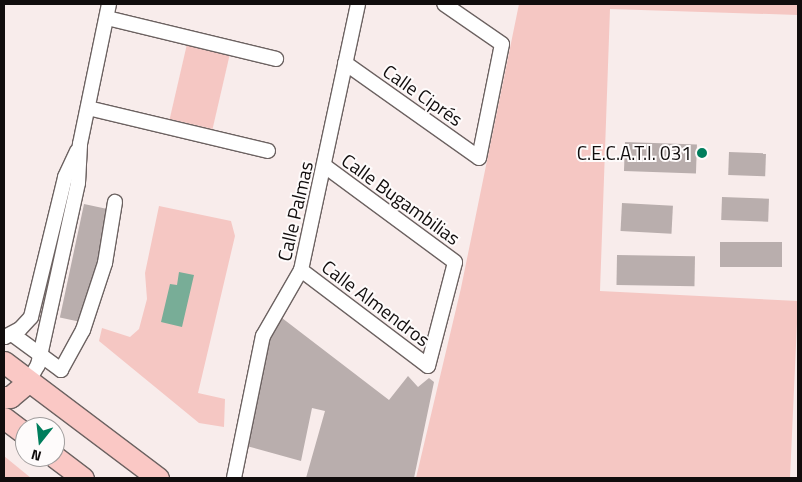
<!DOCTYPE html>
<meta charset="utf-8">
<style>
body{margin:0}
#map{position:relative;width:802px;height:482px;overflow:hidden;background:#f8eceb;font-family:"Titillium Web",sans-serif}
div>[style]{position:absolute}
.green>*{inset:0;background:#f5c7c3;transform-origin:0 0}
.water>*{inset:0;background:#78ad97}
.building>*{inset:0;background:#b9aead;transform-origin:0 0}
.roads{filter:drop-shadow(1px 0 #6c6261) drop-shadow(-1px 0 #6c6261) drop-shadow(0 1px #6c6261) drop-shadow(0 -1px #6c6261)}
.minor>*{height:14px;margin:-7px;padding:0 7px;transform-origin:7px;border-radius:7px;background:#fff}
.primary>*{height:21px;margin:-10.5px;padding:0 10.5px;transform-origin:10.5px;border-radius:10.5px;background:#fac8c5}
.dots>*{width:14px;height:14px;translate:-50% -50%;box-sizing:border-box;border:2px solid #fefbfb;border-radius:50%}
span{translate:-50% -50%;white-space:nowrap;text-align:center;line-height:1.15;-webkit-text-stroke:4px #fefbfb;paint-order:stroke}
.street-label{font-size:19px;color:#110d0d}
.poi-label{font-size:19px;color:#110d0d}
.right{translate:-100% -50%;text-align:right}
.frame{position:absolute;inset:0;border:5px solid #110d0d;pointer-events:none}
.north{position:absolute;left:15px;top:417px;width:50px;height:50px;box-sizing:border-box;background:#fefbfb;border:1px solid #9f9c9c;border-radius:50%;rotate:196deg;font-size:14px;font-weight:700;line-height:20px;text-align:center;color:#110d0d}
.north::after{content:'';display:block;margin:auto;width:18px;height:22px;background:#007e5d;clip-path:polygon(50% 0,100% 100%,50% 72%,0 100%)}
</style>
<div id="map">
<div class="green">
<div style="clip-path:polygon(519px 4px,798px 4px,798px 15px,610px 9px,600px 291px,798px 301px,790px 478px,416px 478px,461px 288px)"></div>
<div style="left:187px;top:44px;width:44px;height:77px;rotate:13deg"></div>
<div style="clip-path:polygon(159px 206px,231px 221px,235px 236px,198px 393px,225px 399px,224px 427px,199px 423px,99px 341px,102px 328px,130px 337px,139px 329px,147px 299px,145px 273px)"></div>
<div style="clip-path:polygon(4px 456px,31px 478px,4px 478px)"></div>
</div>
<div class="water">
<div style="clip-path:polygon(179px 272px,194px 275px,182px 327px,161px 322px,170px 284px,177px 285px)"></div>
</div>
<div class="building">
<div style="left:625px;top:142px;width:72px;height:29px;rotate:2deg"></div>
<div style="left:729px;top:152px;width:37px;height:23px;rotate:2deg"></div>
<div style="left:722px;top:197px;width:47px;height:23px;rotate:2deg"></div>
<div style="left:622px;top:203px;width:51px;height:28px;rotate:3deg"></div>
<div style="left:84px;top:204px;width:25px;height:116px;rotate:12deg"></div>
<div style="left:720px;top:242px;width:62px;height:25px"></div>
<div style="left:617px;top:255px;width:78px;height:30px;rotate:1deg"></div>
<div style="clip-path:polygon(282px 318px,389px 400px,408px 376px,418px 387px,429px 378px,434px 382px,414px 478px,306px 478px,325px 411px,312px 408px,301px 461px,243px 445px,267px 339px)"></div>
</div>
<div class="roads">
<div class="minor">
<div style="left:107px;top:18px;width:174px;rotate:13.6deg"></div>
<div style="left:345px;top:63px;width:164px;rotate:35.3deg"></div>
<div style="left:479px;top:158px;width:116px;rotate:-78.6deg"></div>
<div style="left:502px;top:44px;width:70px;rotate:-145.4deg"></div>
<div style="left:88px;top:108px;width:185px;rotate:13.4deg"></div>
<div style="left:301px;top:270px;width:159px;rotate:37.1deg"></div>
<div style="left:428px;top:366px;width:107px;rotate:-75.4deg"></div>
<div style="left:455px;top:262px;width:162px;rotate:-143.6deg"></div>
<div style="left:12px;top:334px;width:61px;rotate:36.3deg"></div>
<div style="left:61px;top:370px;width:46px;rotate:-61.2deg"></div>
<div style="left:83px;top:330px;width:71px;rotate:-71.8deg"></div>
<div style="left:105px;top:263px;width:62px;rotate:-80.7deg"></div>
<div style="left:5px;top:337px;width:17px;rotate:-28deg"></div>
<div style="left:20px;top:329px;width:16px;rotate:-47deg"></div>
<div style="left:31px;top:317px;width:144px;rotate:-76.3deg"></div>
<div style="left:65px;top:177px;width:29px;rotate:-65deg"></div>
<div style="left:28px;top:382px;width:20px;rotate:-60deg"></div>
<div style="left:38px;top:365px;width:186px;rotate:-77.6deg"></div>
<div style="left:78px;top:183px;width:39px;rotate:-87deg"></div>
<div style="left:80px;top:144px;width:143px;rotate:-78.3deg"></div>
<div style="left:234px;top:478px;width:145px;rotate:-78.5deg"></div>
<div style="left:263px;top:336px;width:76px;rotate:-60.1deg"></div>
<div style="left:301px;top:270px;width:272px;rotate:-77.9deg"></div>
</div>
<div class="primary">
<div style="left:4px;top:362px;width:193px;rotate:37deg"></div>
<div style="left:4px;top:397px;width:6px"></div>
<div style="left:10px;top:397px;width:23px;rotate:-40deg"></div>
<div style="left:4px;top:418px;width:26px;rotate:37deg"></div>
<div style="left:55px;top:457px;width:35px;rotate:37deg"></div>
</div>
</div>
<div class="dots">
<div style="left:702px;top:153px;background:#007e5d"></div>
</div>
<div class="street-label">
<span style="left:423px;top:95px;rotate:35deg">Calle Ciprés</span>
<span style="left:401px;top:199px;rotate:36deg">Calle Bugambilias</span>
<span style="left:295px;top:211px;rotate:-77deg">Calle Palmas</span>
<span style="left:376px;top:303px;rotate:37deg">Calle Almendros</span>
</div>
<div class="poi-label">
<span class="right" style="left:692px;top:153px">C.E.C.A.T.I. 031</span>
</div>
<div class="frame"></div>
<div class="north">N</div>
</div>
